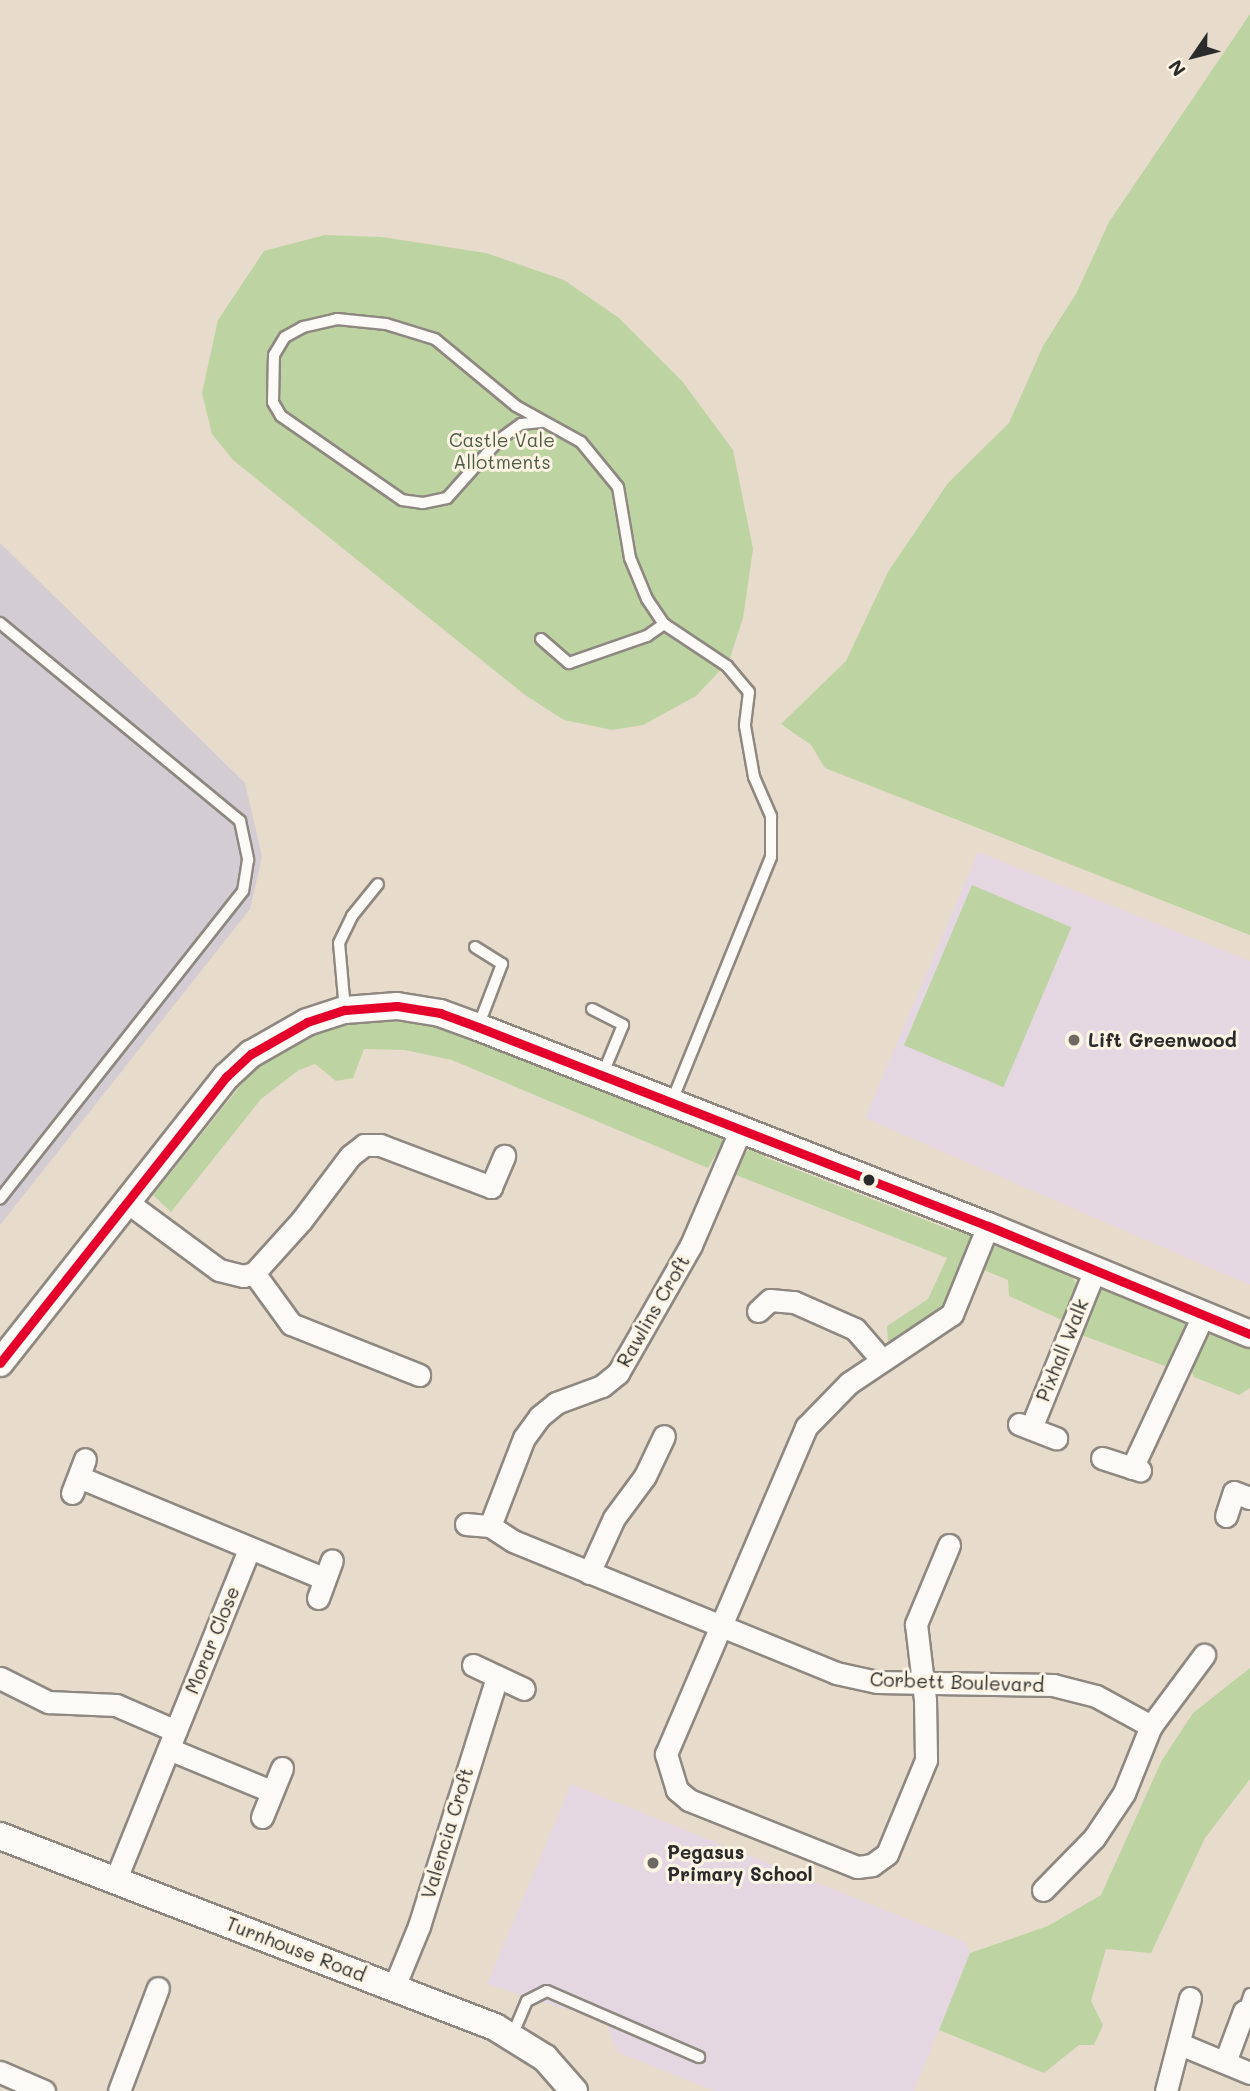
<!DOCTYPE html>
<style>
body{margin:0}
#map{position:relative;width:1250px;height:2091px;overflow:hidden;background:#e7dbcb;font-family:Mali,sans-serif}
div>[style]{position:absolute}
.built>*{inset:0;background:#e4d7e1}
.industrial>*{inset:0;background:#d4ccd3}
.green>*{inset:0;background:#bdd4a2;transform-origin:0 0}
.roads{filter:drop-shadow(2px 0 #8e8881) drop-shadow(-2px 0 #8e8881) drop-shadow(0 2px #8e8881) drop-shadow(0 -2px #8e8881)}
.service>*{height:10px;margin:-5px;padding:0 5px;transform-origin:5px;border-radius:5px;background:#fbfaf7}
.minor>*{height:21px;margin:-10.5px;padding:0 10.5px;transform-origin:10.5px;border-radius:10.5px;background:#fbfaf7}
.tertiary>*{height:26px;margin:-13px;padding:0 13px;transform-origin:13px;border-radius:13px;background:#fbfaf7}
.bus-1>*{height:9px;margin:-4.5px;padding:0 4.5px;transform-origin:4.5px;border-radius:4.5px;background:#e4002b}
.dots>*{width:19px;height:19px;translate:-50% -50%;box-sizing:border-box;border:4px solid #fcf5e5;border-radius:50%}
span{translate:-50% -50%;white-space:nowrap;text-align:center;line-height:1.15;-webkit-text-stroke:6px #fcf5e5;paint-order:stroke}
.park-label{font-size:19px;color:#4d5c44}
.poi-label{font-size:19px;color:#2b2b2b;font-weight:700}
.left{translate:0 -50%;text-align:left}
.street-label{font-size:19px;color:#2b2b2b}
.north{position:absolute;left:1159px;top:21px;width:70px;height:70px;-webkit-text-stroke:5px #fcf5e5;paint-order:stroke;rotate:235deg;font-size:19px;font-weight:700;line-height:28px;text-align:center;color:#2b2b2b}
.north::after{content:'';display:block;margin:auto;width:24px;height:32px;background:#2b2b2b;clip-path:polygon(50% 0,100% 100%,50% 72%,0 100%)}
</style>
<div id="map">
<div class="built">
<div style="clip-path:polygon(978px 852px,1250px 961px,1250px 1285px,865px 1118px)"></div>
<div style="clip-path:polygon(571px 1784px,965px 1942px,970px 1953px,914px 2091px,715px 2091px,617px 2052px,606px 2022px,487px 1984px)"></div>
</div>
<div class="industrial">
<div style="clip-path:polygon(0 543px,245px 783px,262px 857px,250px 909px,0 1225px)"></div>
</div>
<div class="green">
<div style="clip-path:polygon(1250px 14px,1250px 935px,825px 768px,811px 745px,781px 724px,846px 661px,888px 572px,948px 483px,1009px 423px,1043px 346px,1077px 292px,1109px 222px)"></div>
<div style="clip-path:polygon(325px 235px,382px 237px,486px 253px,564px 280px,619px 318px,682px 381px,733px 450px,753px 549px,743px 618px,729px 661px,696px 696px,643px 725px,612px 730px,564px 720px,525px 695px,233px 460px,212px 434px,202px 393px,218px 320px,264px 251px)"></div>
<div style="left:972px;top:885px;width:108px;height:174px;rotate:23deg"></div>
<div style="clip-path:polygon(365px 1021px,414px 1023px,457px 1032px,718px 1131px,723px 1142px,708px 1168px,452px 1060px,405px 1050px,364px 1049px,353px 1078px,336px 1081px,315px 1064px,299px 1070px,261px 1099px,171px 1212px,153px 1195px,249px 1075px,254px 1064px,314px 1032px)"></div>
<div style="clip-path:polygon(753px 1146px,767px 1158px,951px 1230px,961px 1226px,968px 1233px,971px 1240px,945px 1307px,931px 1324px,888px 1341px,887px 1326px,928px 1299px,947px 1258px,736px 1175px,745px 1153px)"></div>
<div style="clip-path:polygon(997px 1246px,1072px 1276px,1076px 1284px,1064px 1321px,1009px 1296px,1008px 1280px,979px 1268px,987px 1251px)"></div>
<div style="clip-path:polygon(1106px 1288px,1182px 1318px,1187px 1330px,1170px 1368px,1079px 1334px,1095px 1293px)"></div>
<div style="clip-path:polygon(1215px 1331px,1250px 1344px,1250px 1388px,1239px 1395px,1194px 1377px,1190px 1367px,1206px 1334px)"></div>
<div style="clip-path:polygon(1250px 1668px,1250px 1779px,1205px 1838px,1151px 1953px,1106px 1949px,1091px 2001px,1103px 2025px,1094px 2045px,1079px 2045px,1044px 2073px,939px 2030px,970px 1953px,1048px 1926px,1101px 1895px,1162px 1760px,1193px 1713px)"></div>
</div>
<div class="roads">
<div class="service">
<div style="left:541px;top:422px;width:20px;rotate:174deg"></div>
<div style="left:521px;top:424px;width:29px;rotate:144deg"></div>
<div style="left:498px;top:441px;width:76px;rotate:131.8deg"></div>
<div style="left:447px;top:498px;width:25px;rotate:168deg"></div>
<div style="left:423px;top:503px;width:21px;rotate:-172deg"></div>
<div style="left:402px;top:500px;width:147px;rotate:-145.2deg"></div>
<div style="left:281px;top:416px;width:16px;rotate:-120deg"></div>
<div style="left:273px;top:402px;width:47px;rotate:-88.8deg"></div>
<div style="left:274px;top:355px;width:21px;rotate:-59deg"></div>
<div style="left:285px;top:337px;width:21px;rotate:-29deg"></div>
<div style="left:303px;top:327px;width:35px;rotate:-13deg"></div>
<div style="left:337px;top:319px;width:49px;rotate:5.8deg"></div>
<div style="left:386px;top:324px;width:51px;rotate:17deg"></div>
<div style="left:435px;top:339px;width:105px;rotate:39.6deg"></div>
<div style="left:516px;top:406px;width:74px;rotate:29deg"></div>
<div style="left:581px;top:442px;width:58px;rotate:50.6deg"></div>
<div style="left:618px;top:487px;width:72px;rotate:80.4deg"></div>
<div style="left:630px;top:558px;width:44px;rotate:67.5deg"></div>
<div style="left:647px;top:599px;width:30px;rotate:56deg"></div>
<div style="left:664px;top:624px;width:76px;rotate:33.7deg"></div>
<div style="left:727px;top:666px;width:34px;rotate:50deg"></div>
<div style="left:749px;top:692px;width:34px;rotate:97deg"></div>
<div style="left:745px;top:726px;width:52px;rotate:80deg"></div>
<div style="left:754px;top:777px;width:43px;rotate:66.4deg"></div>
<div style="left:771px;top:816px;width:41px;rotate:90deg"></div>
<div style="left:771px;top:857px;width:263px;rotate:112.1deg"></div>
<div style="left:0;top:623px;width:311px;rotate:39.5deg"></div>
<div style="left:240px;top:821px;width:40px;rotate:78deg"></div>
<div style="left:248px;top:860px;width:31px;rotate:99deg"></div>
<div style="left:243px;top:891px;width:392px;rotate:128.3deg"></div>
<div style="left:541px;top:639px;width:37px;rotate:41deg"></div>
<div style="left:569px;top:663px;width:83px;rotate:-19.1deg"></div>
<div style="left:647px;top:636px;width:21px;rotate:-35deg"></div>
<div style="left:475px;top:947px;width:32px;rotate:32deg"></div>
<div style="left:502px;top:964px;width:67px;rotate:110.9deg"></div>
<div style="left:592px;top:1009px;width:35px;rotate:27deg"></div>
<div style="left:623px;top:1025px;width:55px;rotate:112.4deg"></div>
<div style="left:345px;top:1010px;width:67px;rotate:-95.1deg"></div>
<div style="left:339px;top:943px;width:30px;rotate:-64deg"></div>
<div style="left:352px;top:916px;width:41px;rotate:-50.9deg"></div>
<div style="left:1244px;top:2011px;width:18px;rotate:-71deg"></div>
<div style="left:512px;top:2036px;width:38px;rotate:-67deg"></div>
<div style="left:527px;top:2001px;width:22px;rotate:-27deg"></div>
<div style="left:547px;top:1991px;width:166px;rotate:23.5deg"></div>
</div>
<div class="minor">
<div style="left:127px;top:1202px;width:114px;rotate:36.5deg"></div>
<div style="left:219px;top:1270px;width:25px;rotate:14deg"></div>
<div style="left:243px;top:1276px;width:11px;rotate:-15deg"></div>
<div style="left:254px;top:1273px;width:63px;rotate:54deg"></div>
<div style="left:291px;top:1324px;width:138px;rotate:21.7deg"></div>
<div style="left:254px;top:1273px;width:70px;rotate:-47.9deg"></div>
<div style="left:301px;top:1221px;width:81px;rotate:-53deg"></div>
<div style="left:350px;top:1156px;width:18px;rotate:-38deg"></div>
<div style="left:364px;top:1145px;width:16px"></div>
<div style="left:380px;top:1145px;width:119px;rotate:20.7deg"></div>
<div style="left:491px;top:1187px;width:34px;rotate:-67deg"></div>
<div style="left:758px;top:1311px;width:16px;rotate:-43deg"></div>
<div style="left:770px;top:1300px;width:24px;rotate:5deg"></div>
<div style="left:794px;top:1302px;width:67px;rotate:23.9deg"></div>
<div style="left:855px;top:1329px;width:40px;rotate:49deg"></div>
<div style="left:1019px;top:1424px;width:40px;rotate:21deg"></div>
<div style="left:1031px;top:1428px;width:168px;rotate:-68deg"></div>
<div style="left:1102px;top:1458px;width:40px;rotate:18deg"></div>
<div style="left:1132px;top:1468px;width:168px;rotate:-65deg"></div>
<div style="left:79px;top:1477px;width:266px;rotate:22.5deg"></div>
<div style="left:72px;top:1493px;width:36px;rotate:-69deg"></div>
<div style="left:1226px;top:1516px;width:25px;rotate:-72deg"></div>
<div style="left:1234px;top:1492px;width:17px;rotate:21deg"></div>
<div style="left:466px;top:1524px;width:24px;rotate:5deg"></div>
<div style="left:490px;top:1526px;width:27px;rotate:33deg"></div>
<div style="left:513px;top:1541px;width:349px;rotate:22.2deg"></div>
<div style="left:836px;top:1673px;width:42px;rotate:12.4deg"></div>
<div style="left:877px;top:1682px;width:176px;rotate:1deg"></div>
<div style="left:1053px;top:1685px;width:44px;rotate:14.3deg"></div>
<div style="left:1096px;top:1696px;width:63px;rotate:28.6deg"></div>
<div style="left:490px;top:1526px;width:94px;rotate:-68.9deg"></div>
<div style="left:524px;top:1438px;width:26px;rotate:-54deg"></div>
<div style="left:539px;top:1417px;width:22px;rotate:-39deg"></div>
<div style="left:556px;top:1403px;width:49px;rotate:-20.3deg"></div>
<div style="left:602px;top:1386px;width:21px;rotate:-39deg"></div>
<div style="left:618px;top:1373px;width:147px;rotate:-60.3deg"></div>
<div style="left:691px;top:1245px;width:124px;rotate:-66.7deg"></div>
<div style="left:949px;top:1545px;width:86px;rotate:112.7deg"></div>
<div style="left:916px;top:1624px;width:77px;rotate:83.2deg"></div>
<div style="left:925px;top:1700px;width:60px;rotate:89deg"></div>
<div style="left:926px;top:1760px;width:102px;rotate:112.5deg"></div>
<div style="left:887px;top:1854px;width:19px;rotate:144deg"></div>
<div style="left:872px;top:1865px;width:15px;rotate:172deg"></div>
<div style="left:857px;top:1867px;width:181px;rotate:-158.3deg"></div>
<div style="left:689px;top:1800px;width:16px;rotate:-140deg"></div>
<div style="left:677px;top:1790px;width:38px;rotate:-107deg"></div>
<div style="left:666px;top:1754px;width:356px;rotate:-66.8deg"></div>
<div style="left:806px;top:1427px;width:62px;rotate:-45.7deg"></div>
<div style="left:849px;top:1383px;width:124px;rotate:-33.8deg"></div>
<div style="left:952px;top:1314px;width:95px;rotate:-67.8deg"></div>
<div style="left:589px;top:1573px;width:60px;rotate:-65.6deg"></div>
<div style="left:614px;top:1518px;width:52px;rotate:-53.6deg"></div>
<div style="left:645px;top:1476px;width:44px;rotate:-64.6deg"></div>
<div style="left:318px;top:1598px;width:40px;rotate:-69.8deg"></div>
<div style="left:473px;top:1665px;width:56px;rotate:25.2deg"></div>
<div style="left:0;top:1678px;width:54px;rotate:26.6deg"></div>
<div style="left:48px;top:1702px;width:68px;rotate:2.5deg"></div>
<div style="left:116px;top:1705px;width:65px;rotate:23.4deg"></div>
<div style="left:169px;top:1749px;width:110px;rotate:22.4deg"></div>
<div style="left:262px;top:1817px;width:53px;rotate:-67.8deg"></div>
<div style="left:115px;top:1881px;width:357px;rotate:-68deg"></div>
<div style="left:1043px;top:1890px;width:73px;rotate:-45.6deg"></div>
<div style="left:1094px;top:1838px;width:54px;rotate:-56.3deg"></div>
<div style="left:1124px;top:1793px;width:72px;rotate:-68.1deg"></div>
<div style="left:1151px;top:1726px;width:89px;rotate:-53.3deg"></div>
<div style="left:394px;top:1987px;width:66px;rotate:-67.7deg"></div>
<div style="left:419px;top:1926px;width:261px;rotate:-72.6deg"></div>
<div style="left:1180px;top:2044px;width:76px;rotate:22.5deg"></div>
<div style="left:1225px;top:2062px;width:54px;rotate:-69.6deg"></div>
<div style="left:0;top:2072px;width:48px;rotate:23.4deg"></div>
<div style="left:119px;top:2091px;width:110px;rotate:-69.3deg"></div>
<div style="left:1166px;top:2091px;width:96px;rotate:-75.5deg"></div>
</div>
<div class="tertiary">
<div style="left:0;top:1363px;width:365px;rotate:-51.7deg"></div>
<div style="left:226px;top:1077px;width:34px;rotate:-43deg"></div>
<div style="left:251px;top:1054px;width:64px;rotate:-29.7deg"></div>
<div style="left:307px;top:1022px;width:40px;rotate:-18deg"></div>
<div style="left:345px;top:1010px;width:52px;rotate:-4.4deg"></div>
<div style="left:397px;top:1006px;width:44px;rotate:9.2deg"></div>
<div style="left:440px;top:1013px;width:40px;rotate:20.2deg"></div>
<div style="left:478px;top:1027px;width:547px;rotate:21.32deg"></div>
<div style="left:988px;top:1226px;width:283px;rotate:22.4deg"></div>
<div style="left:0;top:1836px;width:531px;rotate:21.1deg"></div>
<div style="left:495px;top:2027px;width:59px;rotate:31.8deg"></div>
<div style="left:545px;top:2058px;width:44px;rotate:48.7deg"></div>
</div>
</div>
<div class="bus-1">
<div style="left:0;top:1363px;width:365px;rotate:-51.7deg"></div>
<div style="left:226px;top:1077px;width:34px;rotate:-43deg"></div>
<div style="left:251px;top:1054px;width:64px;rotate:-29.7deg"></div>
<div style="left:307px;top:1022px;width:40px;rotate:-18deg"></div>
<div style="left:345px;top:1010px;width:52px;rotate:-4.4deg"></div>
<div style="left:397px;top:1006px;width:44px;rotate:9.2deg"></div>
<div style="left:440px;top:1013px;width:40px;rotate:20.2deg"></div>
<div style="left:478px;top:1027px;width:547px;rotate:21.32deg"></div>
<div style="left:988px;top:1226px;width:283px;rotate:22.4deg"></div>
</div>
<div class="dots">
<div style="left:1074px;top:1040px;background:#6d6963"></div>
<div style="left:869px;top:1180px;background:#2b2b2b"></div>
<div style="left:653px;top:1863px;background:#6d6963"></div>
</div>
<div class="park-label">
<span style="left:502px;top:451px">Castle Vale<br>Allotments</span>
</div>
<div class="poi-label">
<span class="left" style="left:1088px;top:1040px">Lift Greenwood</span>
<span class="left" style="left:667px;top:1863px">Pegasus<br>Primary School</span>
</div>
<div class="street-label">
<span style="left:653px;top:1311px;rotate:-60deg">Rawlins Croft</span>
<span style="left:1062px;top:1350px;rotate:-68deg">Pixhall Walk</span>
<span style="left:212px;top:1640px;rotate:-68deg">Morar Close</span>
<span style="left:957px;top:1682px;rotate:2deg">Corbett Boulevard</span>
<span style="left:447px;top:1833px;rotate:-73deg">Valencia Croft</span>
<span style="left:296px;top:1949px;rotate:21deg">Turnhouse Road</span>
</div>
<div class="north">N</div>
</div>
